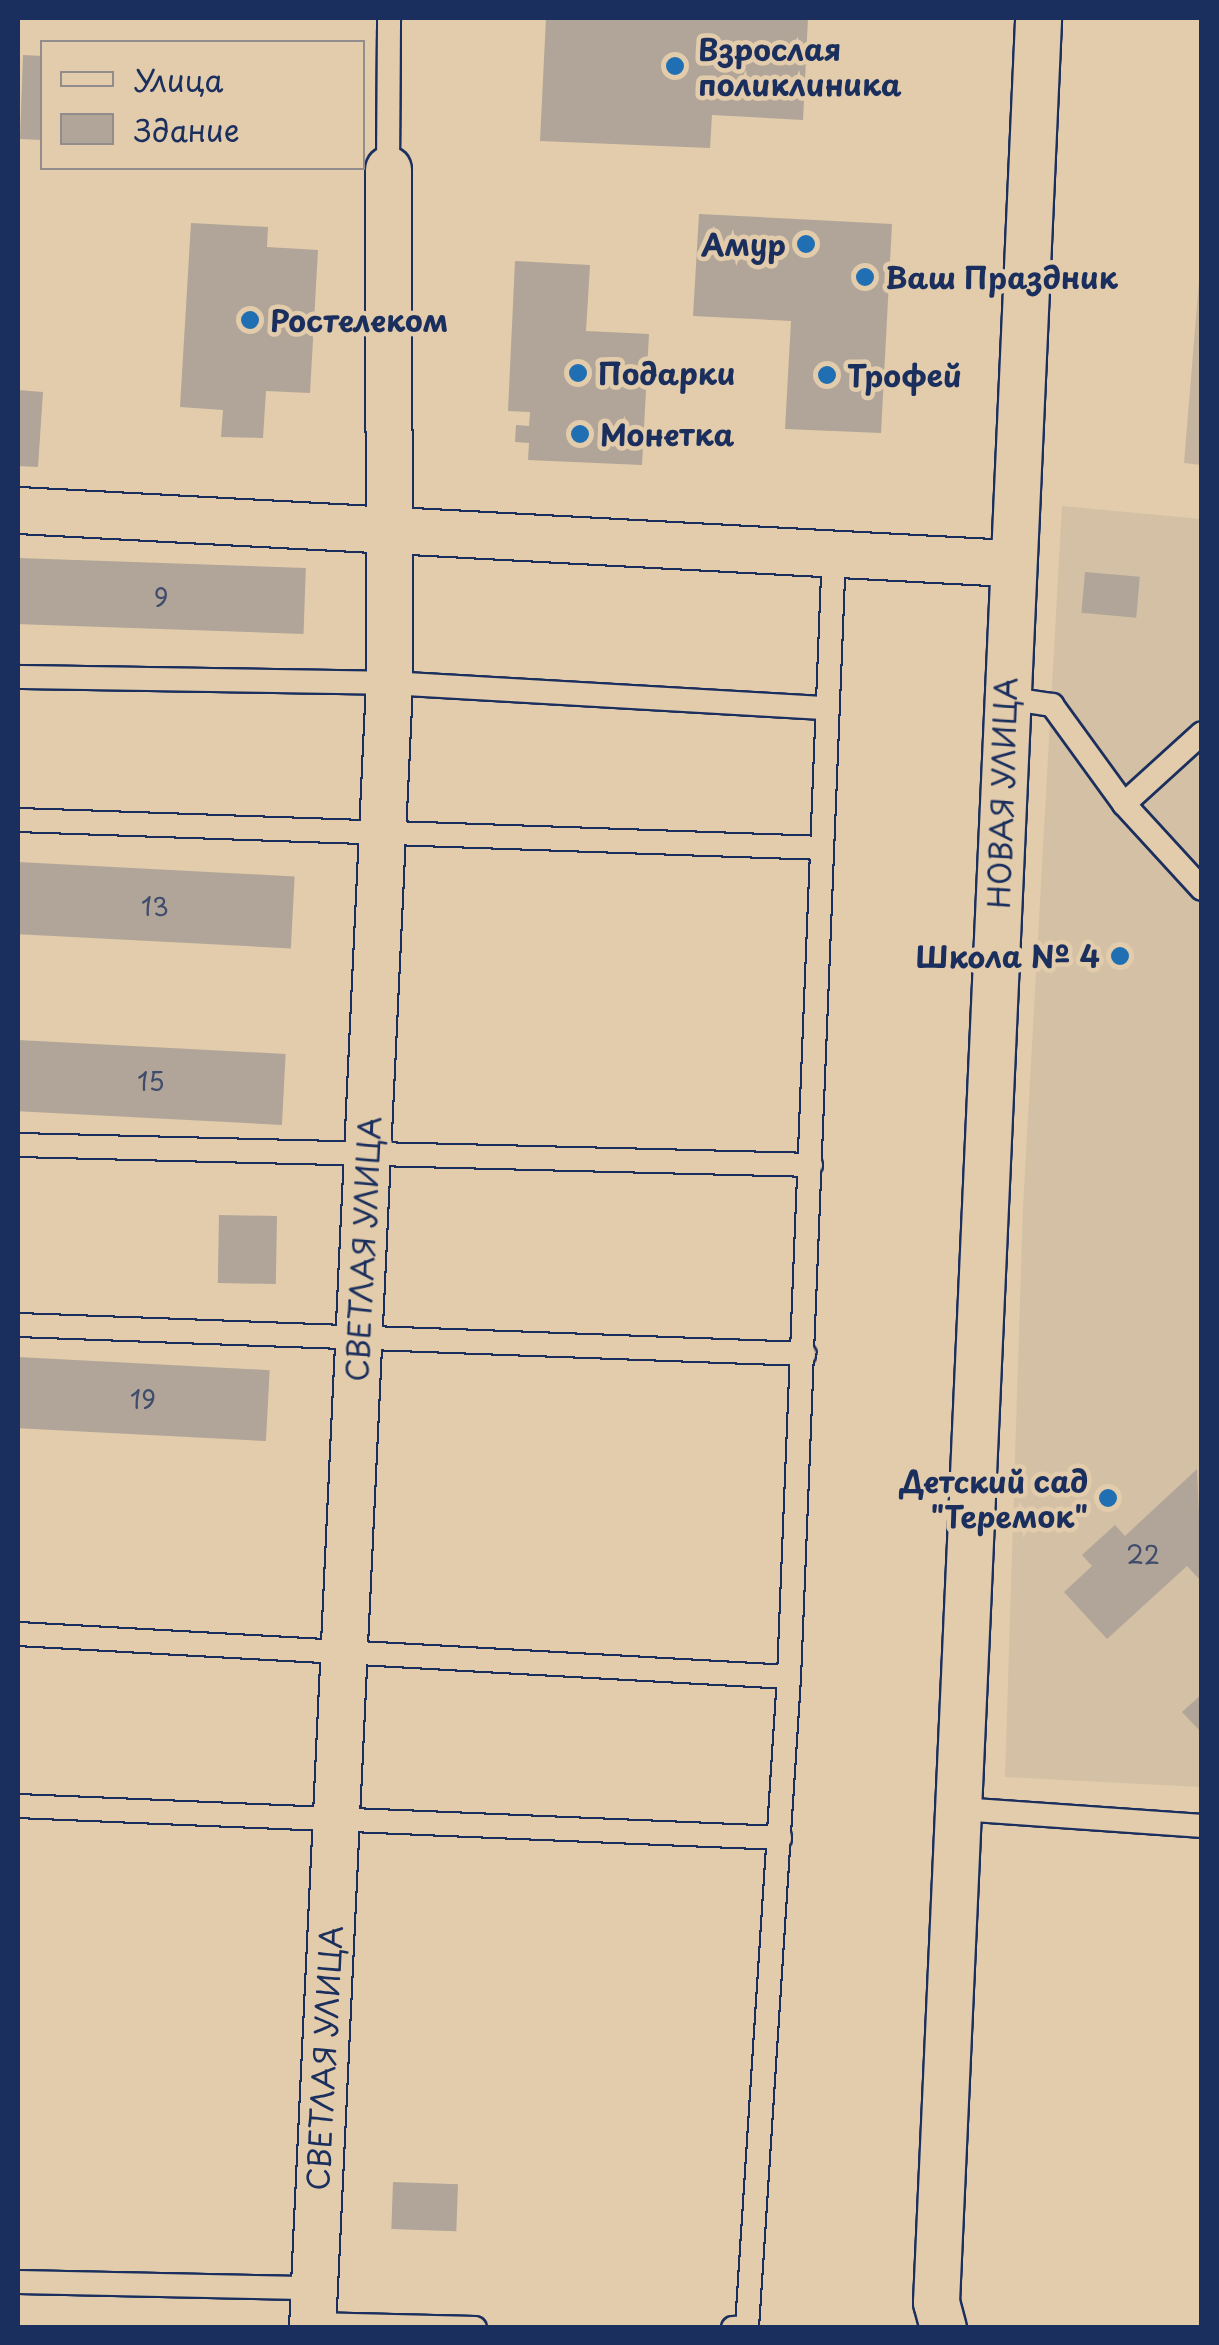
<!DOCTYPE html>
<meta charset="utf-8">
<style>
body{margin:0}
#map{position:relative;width:1219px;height:2345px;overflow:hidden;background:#e2ccab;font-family:"Playpen Sans",sans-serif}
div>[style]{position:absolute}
.built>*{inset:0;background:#d3c0a5}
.green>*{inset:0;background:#c5b5a0}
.building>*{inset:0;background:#b0a598;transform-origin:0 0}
.roads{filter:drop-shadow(2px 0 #1b2f5e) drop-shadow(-2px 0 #1b2f5e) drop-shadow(0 2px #1b2f5e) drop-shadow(0 -2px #1b2f5e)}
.lane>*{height:22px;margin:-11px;padding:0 11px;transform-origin:11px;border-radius:11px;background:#e2ccab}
.street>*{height:45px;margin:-22.5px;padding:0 22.5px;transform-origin:22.5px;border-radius:22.5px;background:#e2ccab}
.dots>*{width:28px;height:28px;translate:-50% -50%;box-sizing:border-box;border:5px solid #e2ccab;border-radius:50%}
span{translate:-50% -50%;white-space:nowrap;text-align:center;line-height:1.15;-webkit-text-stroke:9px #e2ccab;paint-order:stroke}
.number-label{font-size:25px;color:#404c6c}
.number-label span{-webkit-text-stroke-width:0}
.poi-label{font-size:30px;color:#1b2f5e;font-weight:700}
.left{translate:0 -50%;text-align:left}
.right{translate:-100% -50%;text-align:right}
.street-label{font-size:30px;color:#1b2f5e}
.frame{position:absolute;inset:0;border:20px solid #1b2f5e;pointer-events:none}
.legend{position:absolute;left:40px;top:40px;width:325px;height:130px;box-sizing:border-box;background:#e2ccab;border:2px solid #928d8c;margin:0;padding:12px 18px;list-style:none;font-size:30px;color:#1b2f5e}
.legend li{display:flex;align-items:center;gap:20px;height:50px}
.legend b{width:50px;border:2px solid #928d8c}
</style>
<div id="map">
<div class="built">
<div style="clip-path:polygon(1062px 506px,1201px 519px,1201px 1787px,1005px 1777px,1023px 1207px)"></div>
</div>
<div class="green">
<div style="clip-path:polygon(1201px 256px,1202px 465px,1201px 465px,1184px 463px)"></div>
</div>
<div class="building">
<div style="clip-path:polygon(546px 18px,808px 18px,803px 120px,712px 115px,710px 148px,540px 141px)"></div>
<div style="clip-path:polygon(23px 55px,42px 56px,42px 140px,20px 139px)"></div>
<div style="clip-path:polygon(699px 214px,892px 224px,881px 433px,785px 429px,791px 321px,693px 316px)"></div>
<div style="clip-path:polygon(191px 223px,268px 227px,267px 247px,318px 250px,310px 393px,266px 391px,263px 438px,221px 437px,223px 410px,180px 407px)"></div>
<div style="clip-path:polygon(515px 261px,590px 265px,586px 331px,649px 334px,642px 465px,528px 460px,529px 443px,515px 442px,516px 425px,529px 426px,530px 412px,508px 411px)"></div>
<div style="clip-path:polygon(18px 390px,43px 392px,38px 467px,18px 466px)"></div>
<div style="left:18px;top:558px;width:288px;height:66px;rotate:2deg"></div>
<div style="left:1085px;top:572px;width:55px;height:41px;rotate:5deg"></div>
<div style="left:18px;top:862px;width:277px;height:72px;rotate:3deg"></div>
<div style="left:18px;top:1040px;width:268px;height:71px;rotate:3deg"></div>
<div style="left:219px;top:1215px;width:58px;height:68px;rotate:1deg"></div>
<div style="left:18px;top:1357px;width:252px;height:71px;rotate:3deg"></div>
<div style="clip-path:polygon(1197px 1469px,1202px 1582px,1187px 1566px,1107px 1639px,1064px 1592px,1092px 1566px,1082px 1555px,1115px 1525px,1125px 1536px)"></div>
<div style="clip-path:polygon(1202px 1694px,1202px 1733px,1182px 1712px)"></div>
<div style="left:393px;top:2182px;width:65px;height:47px;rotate:2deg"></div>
</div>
<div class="roads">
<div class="lane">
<div style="left:388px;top:169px;width:151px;rotate:-89.6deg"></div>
<div style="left:18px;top:677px;width:371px;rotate:0.9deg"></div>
<div style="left:389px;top:683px;width:439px;rotate:3.3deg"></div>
<div style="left:1006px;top:698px;width:47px;rotate:8.7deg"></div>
<div style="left:1052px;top:705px;width:122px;rotate:54deg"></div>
<div style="left:1124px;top:804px;width:115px;rotate:47.5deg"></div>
<div style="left:1124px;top:804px;width:105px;rotate:-42.3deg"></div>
<div style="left:18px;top:820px;width:804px;rotate:1.99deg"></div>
<div style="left:18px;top:1145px;width:793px;rotate:1.44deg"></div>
<div style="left:18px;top:1325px;width:787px;rotate:2.11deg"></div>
<div style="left:18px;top:1634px;width:772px;rotate:3.19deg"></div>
<div style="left:18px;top:1806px;width:763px;rotate:2.4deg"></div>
<div style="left:960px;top:1809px;width:243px;rotate:4deg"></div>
<div style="left:18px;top:2282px;width:296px;rotate:1.2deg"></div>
<div style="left:312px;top:2324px;width:163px;rotate:1.4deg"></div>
<div style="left:733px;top:2328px;width:14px;rotate:-4deg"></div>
<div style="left:747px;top:2327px;width:651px;rotate:-86.3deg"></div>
<div style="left:789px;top:1677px;width:1125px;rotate:-87.71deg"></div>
</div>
<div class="street">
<div style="left:18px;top:510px;width:994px;rotate:3.06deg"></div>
<div style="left:312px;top:2328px;width:1647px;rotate:-87.32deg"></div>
<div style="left:389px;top:683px;width:514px;rotate:-90.11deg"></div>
<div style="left:943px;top:2328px;width:27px;rotate:-105deg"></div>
<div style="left:936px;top:2302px;width:2286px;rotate:-87.44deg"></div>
</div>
</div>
<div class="dots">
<div style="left:675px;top:66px;background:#1f6fb2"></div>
<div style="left:806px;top:244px;background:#1f6fb2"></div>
<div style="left:865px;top:277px;background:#1f6fb2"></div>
<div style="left:250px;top:320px;background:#1f6fb2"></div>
<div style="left:578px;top:373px;background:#1f6fb2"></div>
<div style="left:827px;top:375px;background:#1f6fb2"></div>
<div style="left:580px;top:434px;background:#1f6fb2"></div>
<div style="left:1120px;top:956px;background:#1f6fb2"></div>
<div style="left:1108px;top:1498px;background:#1f6fb2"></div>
</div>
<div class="number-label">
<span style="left:161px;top:597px">9</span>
<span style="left:155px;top:906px">13</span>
<span style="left:151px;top:1081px">15</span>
<span style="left:143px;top:1399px">19</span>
<span style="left:1143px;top:1554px">22</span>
</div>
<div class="poi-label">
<span class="left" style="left:698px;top:66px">Взрослая<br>поликлиника</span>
<span class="right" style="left:786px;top:244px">Амур</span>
<span class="left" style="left:885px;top:277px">Ваш Праздник</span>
<span class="left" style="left:270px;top:320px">Ростелеком</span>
<span class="left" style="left:598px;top:373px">Подарки</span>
<span class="left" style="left:847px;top:375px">Трофей</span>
<span class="left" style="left:600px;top:434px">Монетка</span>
<span class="right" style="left:1100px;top:956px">Школа № 4</span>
<span class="right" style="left:1088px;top:1498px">Детский сад<br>"Теремок"</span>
</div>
<div class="street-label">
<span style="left:1002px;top:793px;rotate:-88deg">НОВАЯ УЛИЦА</span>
<span style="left:363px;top:1249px;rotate:-87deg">СВЕТЛАЯ УЛИЦА</span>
<span style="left:324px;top:2058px;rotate:-87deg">СВЕТЛАЯ УЛИЦА</span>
</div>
<div class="frame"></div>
<ul class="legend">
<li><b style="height:12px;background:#e2ccab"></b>Улица</li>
<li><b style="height:28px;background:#b0a598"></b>Здание</li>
</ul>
</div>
